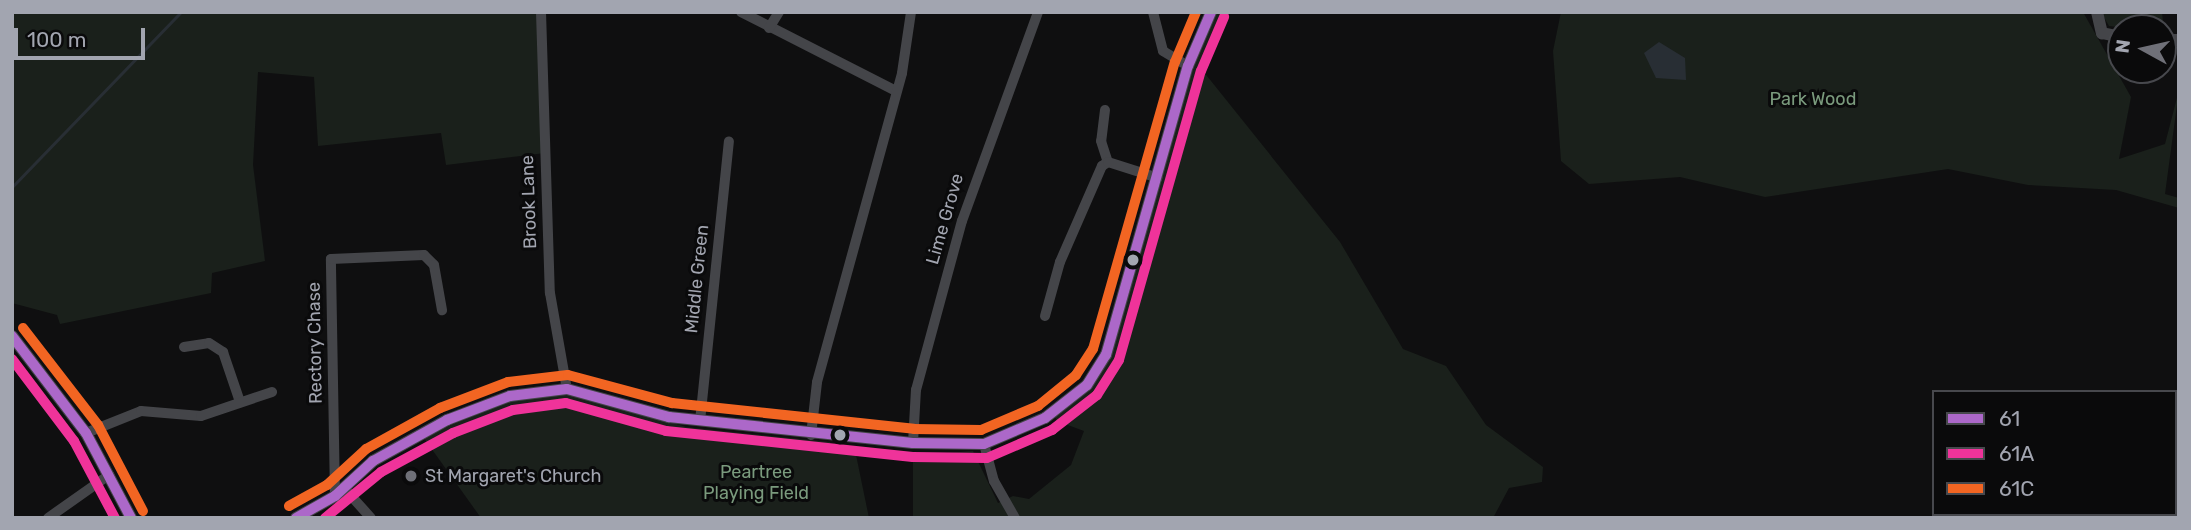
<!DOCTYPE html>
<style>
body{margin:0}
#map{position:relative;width:2191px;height:530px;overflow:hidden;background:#0f0f10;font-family:Rubik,sans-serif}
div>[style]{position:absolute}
.green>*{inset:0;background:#1a201b}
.water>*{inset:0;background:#282e34}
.stream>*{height:2.5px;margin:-1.25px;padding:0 1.25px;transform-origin:1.25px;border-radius:1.25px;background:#282e34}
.minor>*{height:10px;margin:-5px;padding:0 5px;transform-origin:5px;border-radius:5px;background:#444549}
.tertiary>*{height:12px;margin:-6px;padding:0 6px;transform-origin:6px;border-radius:6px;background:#444549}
.bus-1>*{height:10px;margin:-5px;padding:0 5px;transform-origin:5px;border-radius:5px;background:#ac68c9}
.bus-2>*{height:10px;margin:-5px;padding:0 5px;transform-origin:5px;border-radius:5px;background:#ef339a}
.bus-3>*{height:10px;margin:-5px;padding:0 5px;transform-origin:5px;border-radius:5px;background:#f26522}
.dots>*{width:19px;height:19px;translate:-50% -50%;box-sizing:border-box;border:4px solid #0a0a0b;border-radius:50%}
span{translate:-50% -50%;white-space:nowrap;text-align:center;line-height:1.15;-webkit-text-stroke:6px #0a0a0b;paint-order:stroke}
.park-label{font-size:18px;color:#7a9a7d}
.street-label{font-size:18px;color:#a2a5b0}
.poi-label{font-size:18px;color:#a2a5b0}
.left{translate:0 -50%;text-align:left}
.frame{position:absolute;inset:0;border:14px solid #a2a5b0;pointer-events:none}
.legend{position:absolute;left:1932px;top:390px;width:245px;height:126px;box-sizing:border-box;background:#0a0a0b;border:2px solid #47484d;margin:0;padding:9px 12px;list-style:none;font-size:21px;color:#a2a5b0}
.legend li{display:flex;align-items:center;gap:14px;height:35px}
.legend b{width:35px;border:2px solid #47484d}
.north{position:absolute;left:2107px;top:14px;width:70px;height:70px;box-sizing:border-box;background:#0a0a0b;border:2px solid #47484d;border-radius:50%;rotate:278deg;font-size:19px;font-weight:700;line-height:28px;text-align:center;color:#a2a5b0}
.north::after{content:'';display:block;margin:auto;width:24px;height:32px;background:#6f7078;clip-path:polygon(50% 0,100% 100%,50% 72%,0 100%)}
.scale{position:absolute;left:14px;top:28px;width:131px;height:32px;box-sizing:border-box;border:4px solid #a2a5b0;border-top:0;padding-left:9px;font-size:21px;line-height:24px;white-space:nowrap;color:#a2a5b0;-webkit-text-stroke:5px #0a0a0b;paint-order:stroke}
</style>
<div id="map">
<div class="green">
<div style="clip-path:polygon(12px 12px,541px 12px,545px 153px,446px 165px,441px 133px,318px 146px,314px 77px,258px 72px,253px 165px,265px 261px,212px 273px,211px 293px,60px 324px,57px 315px,12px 303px)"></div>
<div style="clip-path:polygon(1211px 12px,1230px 12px,1203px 71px,1340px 242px,1403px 349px,1446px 366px,1486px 425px,1543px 467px,1542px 482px,1509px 488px,1493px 518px,913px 518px,913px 458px,919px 455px,973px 451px,998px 503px,1013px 496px,1029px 499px,1071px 465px,1084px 431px,1057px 421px,1053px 413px,1098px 371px)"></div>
<div style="clip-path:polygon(1561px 12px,2083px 12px,2131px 97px,2119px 159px,2165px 144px,2179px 90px,2165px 194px,2179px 198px,2179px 208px,2116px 190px,2028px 185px,1948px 169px,1765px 197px,1680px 177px,1589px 184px,1561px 161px,1553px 51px)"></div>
<div style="clip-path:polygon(2101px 12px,2162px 12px,2164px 32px,2109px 26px)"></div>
<div style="clip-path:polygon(567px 389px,686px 427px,830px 442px,833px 453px,855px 450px,869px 518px,481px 518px,421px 434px,510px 396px)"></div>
</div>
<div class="water">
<div style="clip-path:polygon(1659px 42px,1685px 58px,1686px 80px,1656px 78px,1644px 53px)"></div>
</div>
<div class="stream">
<div style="left:12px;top:187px;width:243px;rotate:-46deg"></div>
</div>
<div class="minor">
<div style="left:541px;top:12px;width:281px;rotate:88.2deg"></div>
<div style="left:550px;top:293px;width:97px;rotate:80deg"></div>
<div style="left:741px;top:12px;width:174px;rotate:27deg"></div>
<div style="left:1153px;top:12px;width:40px;rotate:75.6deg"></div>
<div style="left:1163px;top:51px;width:29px;rotate:31deg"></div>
<div style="left:769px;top:28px;width:19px;rotate:-58deg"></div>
<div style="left:1105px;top:110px;width:31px;rotate:97deg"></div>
<div style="left:1101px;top:141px;width:22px;rotate:72deg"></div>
<div style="left:1045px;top:316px;width:56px;rotate:-74.5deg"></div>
<div style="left:1060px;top:262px;width:105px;rotate:-66.4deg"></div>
<div style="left:1102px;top:166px;width:7px;rotate:-34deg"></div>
<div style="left:1108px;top:162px;width:52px;rotate:17.7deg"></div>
<div style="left:184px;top:347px;width:25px;rotate:-9deg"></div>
<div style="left:209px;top:343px;width:17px;rotate:33deg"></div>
<div style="left:223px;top:352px;width:53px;rotate:71.2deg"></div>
<div style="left:700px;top:421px;width:281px;rotate:-84.1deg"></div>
<div style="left:86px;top:433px;width:59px;rotate:-21.8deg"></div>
<div style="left:141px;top:411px;width:60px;rotate:4.8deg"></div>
<div style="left:201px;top:416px;width:75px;rotate:-18.7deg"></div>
<div style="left:811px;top:435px;width:53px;rotate:-83.5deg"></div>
<div style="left:817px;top:382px;width:320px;rotate:-74.6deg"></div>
<div style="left:902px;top:73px;width:62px;rotate:-81.6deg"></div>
<div style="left:913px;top:443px;width:53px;rotate:-86.8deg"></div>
<div style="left:916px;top:390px;width:175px;rotate:-74.8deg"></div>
<div style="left:962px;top:221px;width:222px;rotate:-70deg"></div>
<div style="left:984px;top:444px;width:38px;rotate:75deg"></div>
<div style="left:994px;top:481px;width:43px;rotate:60.4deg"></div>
<div style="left:344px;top:488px;width:40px;rotate:48deg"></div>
<div style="left:335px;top:496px;width:237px;rotate:-91deg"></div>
<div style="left:331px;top:259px;width:93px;rotate:-2.5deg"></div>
<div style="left:424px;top:255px;width:14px;rotate:45deg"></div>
<div style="left:434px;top:265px;width:46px;rotate:79.9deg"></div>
<div style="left:48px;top:518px;width:75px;rotate:-35.2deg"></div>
</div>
<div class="tertiary">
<div style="left:2097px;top:12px;width:22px;rotate:77deg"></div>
<div style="left:2102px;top:33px;width:19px;rotate:12deg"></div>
<div style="left:2163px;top:40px;width:16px"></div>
<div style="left:12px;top:336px;width:122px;rotate:52.7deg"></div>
<div style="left:86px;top:433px;width:96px;rotate:62.1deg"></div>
<div style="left:296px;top:518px;width:45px;rotate:-29.4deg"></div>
<div style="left:335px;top:496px;width:52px;rotate:-42.6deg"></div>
<div style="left:373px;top:461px;width:85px;rotate:-29deg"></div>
<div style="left:447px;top:420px;width:67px;rotate:-20.9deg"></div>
<div style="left:510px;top:396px;width:57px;rotate:-7deg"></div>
<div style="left:567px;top:389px;width:106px;rotate:15.4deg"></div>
<div style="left:669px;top:417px;width:245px;rotate:6.1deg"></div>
<div style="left:913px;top:443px;width:71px;rotate:0.8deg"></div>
<div style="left:984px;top:444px;width:66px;rotate:-23.1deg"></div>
<div style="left:1045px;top:418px;width:53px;rotate:-38.2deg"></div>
<div style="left:1087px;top:385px;width:36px;rotate:-58deg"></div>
<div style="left:1106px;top:355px;width:300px;rotate:-74.2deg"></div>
<div style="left:1188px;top:66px;width:59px;rotate:-66.9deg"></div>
</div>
<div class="bus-1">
<div style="left:12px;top:336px;width:122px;rotate:52.7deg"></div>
<div style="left:86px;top:433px;width:96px;rotate:62.1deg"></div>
<div style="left:296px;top:518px;width:45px;rotate:-29.4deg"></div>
<div style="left:335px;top:496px;width:52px;rotate:-42.6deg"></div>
<div style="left:373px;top:461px;width:85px;rotate:-29deg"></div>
<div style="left:447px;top:420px;width:67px;rotate:-20.9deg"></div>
<div style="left:510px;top:396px;width:57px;rotate:-7deg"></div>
<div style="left:567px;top:389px;width:106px;rotate:15.4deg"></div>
<div style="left:669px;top:417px;width:245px;rotate:6.1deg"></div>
<div style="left:913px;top:443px;width:71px;rotate:0.8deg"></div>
<div style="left:984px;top:444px;width:66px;rotate:-23.1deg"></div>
<div style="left:1045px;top:418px;width:53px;rotate:-38.2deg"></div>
<div style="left:1087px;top:385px;width:36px;rotate:-58deg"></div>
<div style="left:1106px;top:355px;width:300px;rotate:-74.2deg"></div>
<div style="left:1188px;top:66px;width:59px;rotate:-66.9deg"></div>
</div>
<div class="bus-2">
<div style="left:12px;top:359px;width:103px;rotate:52.9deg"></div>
<div style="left:74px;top:441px;width:87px;rotate:62deg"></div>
<div style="left:325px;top:518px;width:72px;rotate:-39.4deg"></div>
<div style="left:381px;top:472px;width:82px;rotate:-28.4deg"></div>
<div style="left:453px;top:433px;width:64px;rotate:-21deg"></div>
<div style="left:513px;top:410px;width:53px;rotate:-7.5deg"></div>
<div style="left:566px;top:403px;width:104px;rotate:15.6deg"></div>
<div style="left:666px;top:431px;width:248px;rotate:6deg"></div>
<div style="left:913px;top:457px;width:74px;rotate:0.8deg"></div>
<div style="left:987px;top:458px;width:71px;rotate:-23.3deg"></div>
<div style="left:1052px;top:430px;width:57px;rotate:-37.9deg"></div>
<div style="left:1097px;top:395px;width:41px;rotate:-57.8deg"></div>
<div style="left:1119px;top:360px;width:300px;rotate:-74.2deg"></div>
<div style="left:1201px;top:71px;width:59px;rotate:-66.9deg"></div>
</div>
<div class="bus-3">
<div style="left:23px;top:328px;width:123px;rotate:52.3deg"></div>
<div style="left:98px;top:425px;width:97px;rotate:62.4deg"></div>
<div style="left:289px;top:506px;width:43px;rotate:-28.9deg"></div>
<div style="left:327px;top:485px;width:53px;rotate:-42.7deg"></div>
<div style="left:366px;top:449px;width:85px;rotate:-29deg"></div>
<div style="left:440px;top:408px;width:73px;rotate:-20.9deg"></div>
<div style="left:508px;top:382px;width:60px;rotate:-6.7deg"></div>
<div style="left:568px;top:375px;width:108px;rotate:15.1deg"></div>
<div style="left:672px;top:403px;width:243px;rotate:6.1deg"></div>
<div style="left:914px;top:429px;width:67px;rotate:0.9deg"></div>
<div style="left:981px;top:430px;width:62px;rotate:-22.8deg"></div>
<div style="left:1038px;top:406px;width:49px;rotate:-39.2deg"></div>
<div style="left:1076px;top:375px;width:31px;rotate:-57deg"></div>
<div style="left:1093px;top:349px;width:298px;rotate:-74.1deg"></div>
<div style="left:1175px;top:62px;width:54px;rotate:-67.2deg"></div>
</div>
<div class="dots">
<div style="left:1133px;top:260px;background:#a2a5b0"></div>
<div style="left:840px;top:435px;background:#a2a5b0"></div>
<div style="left:411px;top:476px;background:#6f7078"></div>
</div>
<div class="park-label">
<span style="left:1813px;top:99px">Park Wood</span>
<span style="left:756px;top:483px">Peartree<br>Playing Field</span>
</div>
<div class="street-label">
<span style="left:529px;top:202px;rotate:-92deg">Brook Lane</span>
<span style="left:945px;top:219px;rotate:-74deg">Lime Grove</span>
<span style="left:697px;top:279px;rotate:-84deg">Middle Green</span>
<span style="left:315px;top:343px;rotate:-91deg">Rectory Chase</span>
</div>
<div class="poi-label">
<span class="left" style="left:425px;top:476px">St Margaret's Church</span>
</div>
<div class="frame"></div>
<ul class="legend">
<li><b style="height:9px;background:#ac68c9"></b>61</li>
<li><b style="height:9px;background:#ef339a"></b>61A</li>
<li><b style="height:9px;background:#f26522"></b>61C</li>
</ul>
<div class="north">N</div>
<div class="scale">100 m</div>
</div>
